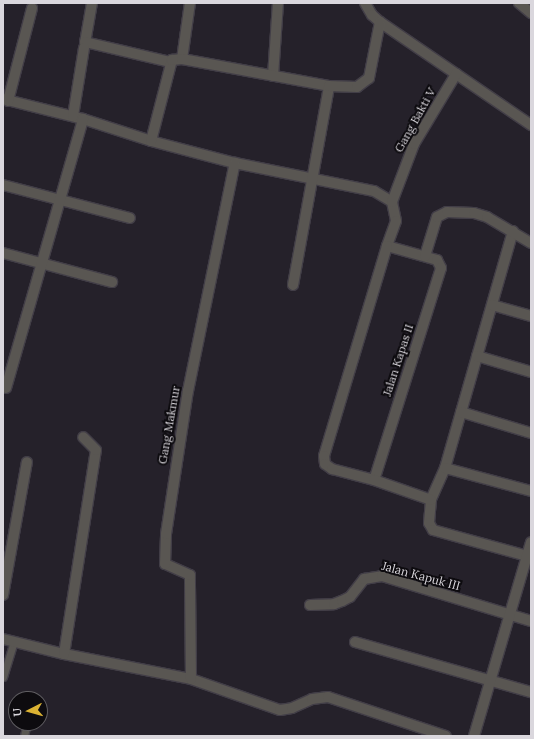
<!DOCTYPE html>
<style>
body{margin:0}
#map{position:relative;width:534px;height:739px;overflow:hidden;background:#25212a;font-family:Lora,serif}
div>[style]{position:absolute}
.roads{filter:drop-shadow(1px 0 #423e47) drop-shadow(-1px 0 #423e47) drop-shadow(0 1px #423e47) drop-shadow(0 -1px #423e47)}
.service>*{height:7px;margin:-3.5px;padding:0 3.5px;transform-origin:3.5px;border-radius:3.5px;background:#595652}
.minor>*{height:10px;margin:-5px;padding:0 5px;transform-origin:5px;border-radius:5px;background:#595652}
span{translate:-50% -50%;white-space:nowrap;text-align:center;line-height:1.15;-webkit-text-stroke:4px #0d0b0f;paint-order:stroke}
.street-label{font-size:12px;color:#dad7dd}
.frame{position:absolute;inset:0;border:4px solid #dad7dd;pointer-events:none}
.north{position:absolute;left:8px;top:691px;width:40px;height:40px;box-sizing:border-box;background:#0d0b0f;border:1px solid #5f5d61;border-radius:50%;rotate:264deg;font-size:11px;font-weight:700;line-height:16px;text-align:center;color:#dad7dd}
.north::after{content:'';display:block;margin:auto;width:14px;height:18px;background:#dbb233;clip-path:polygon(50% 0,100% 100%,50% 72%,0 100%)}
</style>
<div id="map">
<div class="roads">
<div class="service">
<div style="left:3px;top:677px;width:37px;rotate:-73deg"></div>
<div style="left:24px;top:736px;width:13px;rotate:-77deg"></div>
</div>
<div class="minor">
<div style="left:92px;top:3px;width:40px;rotate:100deg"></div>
<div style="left:85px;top:42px;width:87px;rotate:13.2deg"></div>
<div style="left:365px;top:3px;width:14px;rotate:60deg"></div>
<div style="left:372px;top:15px;width:11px;rotate:41deg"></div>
<div style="left:380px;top:22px;width:183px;rotate:34.3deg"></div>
<div style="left:519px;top:3px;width:16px;rotate:40deg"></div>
<div style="left:182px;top:59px;width:57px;rotate:-81.9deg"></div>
<div style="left:273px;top:76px;width:73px;rotate:-86.1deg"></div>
<div style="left:3px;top:99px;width:82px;rotate:14deg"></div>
<div style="left:83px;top:119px;width:71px;rotate:17.9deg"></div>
<div style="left:151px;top:141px;width:87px;rotate:14.7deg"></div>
<div style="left:235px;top:163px;width:142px;rotate:11.4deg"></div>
<div style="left:374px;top:191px;width:21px;rotate:31deg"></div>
<div style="left:392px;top:202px;width:19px;rotate:78deg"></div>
<div style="left:396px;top:221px;width:27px;rotate:110deg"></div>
<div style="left:387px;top:246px;width:52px;rotate:15.6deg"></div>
<div style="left:437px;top:260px;width:9px;rotate:63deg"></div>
<div style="left:441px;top:268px;width:222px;rotate:107.5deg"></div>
<div style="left:8px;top:101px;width:96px;rotate:-75.5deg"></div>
<div style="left:73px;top:116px;width:69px;rotate:-80.8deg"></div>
<div style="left:151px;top:141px;width:84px;rotate:-75.5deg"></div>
<div style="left:172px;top:60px;width:10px;rotate:-6deg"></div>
<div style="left:182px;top:59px;width:149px;rotate:10.4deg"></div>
<div style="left:3px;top:185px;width:131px;rotate:14.6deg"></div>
<div style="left:392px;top:202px;width:62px;rotate:-69.2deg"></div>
<div style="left:414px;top:144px;width:82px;rotate:-59deg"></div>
<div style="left:513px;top:231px;width:247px;rotate:106deg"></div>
<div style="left:445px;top:468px;width:35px;rotate:114deg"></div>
<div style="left:431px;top:500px;width:23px;rotate:95deg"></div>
<div style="left:429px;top:523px;width:8px;rotate:60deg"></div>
<div style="left:433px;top:530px;width:102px;rotate:15.4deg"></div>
<div style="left:387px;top:246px;width:219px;rotate:106.7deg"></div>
<div style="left:324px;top:456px;width:8px;rotate:83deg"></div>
<div style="left:325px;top:464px;width:9px;rotate:36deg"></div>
<div style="left:332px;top:469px;width:43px;rotate:14.7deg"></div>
<div style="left:374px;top:480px;width:60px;rotate:19.3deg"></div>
<div style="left:3px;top:253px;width:113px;rotate:14.9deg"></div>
<div style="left:425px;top:256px;width:41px;rotate:-72.9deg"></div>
<div style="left:437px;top:217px;width:11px;rotate:-27deg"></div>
<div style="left:447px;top:212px;width:27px;rotate:2deg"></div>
<div style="left:474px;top:213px;width:14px;rotate:17deg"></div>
<div style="left:487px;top:217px;width:51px;rotate:30.6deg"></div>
<div style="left:293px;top:285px;width:202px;rotate:-79.7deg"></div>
<div style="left:329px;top:86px;width:28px;rotate:2deg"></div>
<div style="left:357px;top:87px;width:15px;rotate:-37deg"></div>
<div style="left:369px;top:78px;width:57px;rotate:-78.9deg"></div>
<div style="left:492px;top:305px;width:41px;rotate:15.8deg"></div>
<div style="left:477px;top:356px;width:56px;rotate:16.5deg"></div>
<div style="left:6px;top:388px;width:280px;rotate:-74deg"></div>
<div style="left:461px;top:412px;width:73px;rotate:16.7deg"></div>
<div style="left:445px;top:468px;width:89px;rotate:15deg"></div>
<div style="left:3px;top:595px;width:135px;rotate:-79.8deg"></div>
<div style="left:310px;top:605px;width:24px;rotate:-2deg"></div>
<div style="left:334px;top:604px;width:9px;rotate:-21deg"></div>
<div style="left:342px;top:601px;width:9px;rotate:-27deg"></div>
<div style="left:350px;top:597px;width:23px;rotate:-52deg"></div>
<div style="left:364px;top:579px;width:18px;rotate:-9deg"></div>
<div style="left:382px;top:576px;width:156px;rotate:16.8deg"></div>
<div style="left:3px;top:639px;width:63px;rotate:13.8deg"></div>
<div style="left:64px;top:654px;width:129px;rotate:11.1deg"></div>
<div style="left:191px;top:679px;width:94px;rotate:19.2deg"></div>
<div style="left:280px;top:710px;width:12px;rotate:-9deg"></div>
<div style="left:292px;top:708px;width:22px;rotate:-24deg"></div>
<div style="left:312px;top:699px;width:16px;rotate:-7deg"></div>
<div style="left:328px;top:697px;width:124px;rotate:18.3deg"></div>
<div style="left:355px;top:642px;width:183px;rotate:15.9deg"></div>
<div style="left:64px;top:654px;width:206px;rotate:-81.1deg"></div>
<div style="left:96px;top:450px;width:18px;rotate:-135deg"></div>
<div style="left:191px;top:679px;width:104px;rotate:-90.6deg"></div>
<div style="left:190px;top:575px;width:27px;rotate:-156deg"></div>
<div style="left:165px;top:564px;width:30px;rotate:-88deg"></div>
<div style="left:166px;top:534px;width:145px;rotate:-81.3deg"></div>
<div style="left:188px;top:391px;width:233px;rotate:-78.4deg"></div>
<div style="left:474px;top:736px;width:202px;rotate:-73.6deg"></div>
</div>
</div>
<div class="street-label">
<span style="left:415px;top:120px;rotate:-61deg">Gang Bakti V</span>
<span style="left:398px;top:360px;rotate:-72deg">Jalan Kapas II</span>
<span style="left:169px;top:425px;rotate:-80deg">Gang Makmur</span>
<span style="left:421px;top:576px;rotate:15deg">Jalan Kapuk III</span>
</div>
<div class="frame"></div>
<div class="north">U</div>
</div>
